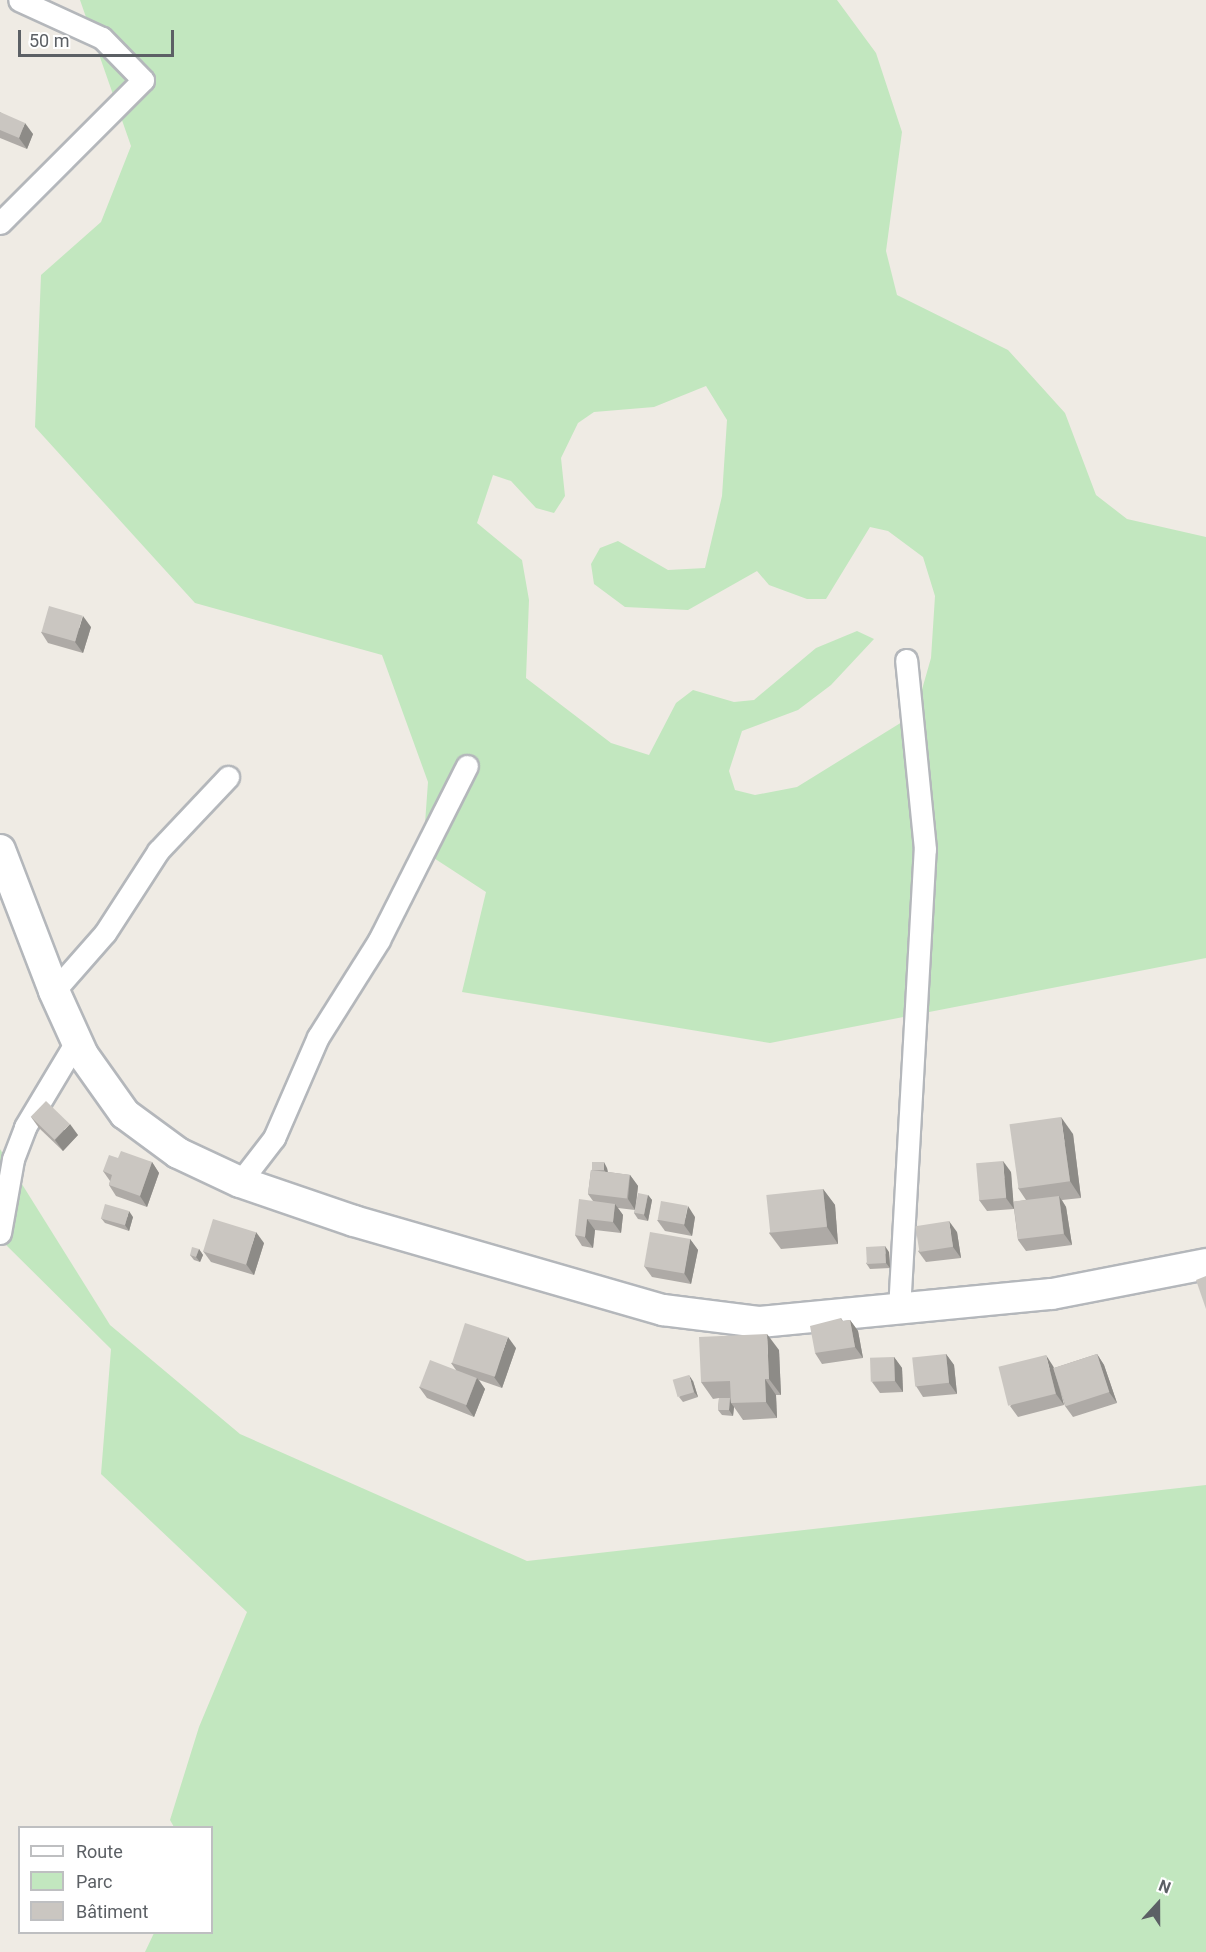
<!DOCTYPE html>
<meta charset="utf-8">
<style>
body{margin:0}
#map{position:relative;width:1206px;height:1952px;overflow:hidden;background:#efebe4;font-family:Roboto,sans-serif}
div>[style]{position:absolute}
.green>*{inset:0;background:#c2e7bf}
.roads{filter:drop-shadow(2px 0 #b4b7bb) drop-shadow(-2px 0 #b4b7bb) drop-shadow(0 2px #b4b7bb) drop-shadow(0 -2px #b4b7bb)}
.street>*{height:21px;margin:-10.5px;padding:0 10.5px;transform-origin:10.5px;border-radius:10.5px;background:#fff}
.secondary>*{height:30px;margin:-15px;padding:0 15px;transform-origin:15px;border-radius:15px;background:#fff}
.wall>*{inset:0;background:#aeaaa6}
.shaded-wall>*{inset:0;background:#8d8b87}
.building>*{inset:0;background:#cac6c1;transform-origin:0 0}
span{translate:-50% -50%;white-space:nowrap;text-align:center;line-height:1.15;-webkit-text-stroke:4.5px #fff;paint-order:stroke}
.legend{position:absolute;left:18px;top:1826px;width:195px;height:108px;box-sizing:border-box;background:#fff;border:2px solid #bebfc1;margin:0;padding:8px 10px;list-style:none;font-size:18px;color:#5c6065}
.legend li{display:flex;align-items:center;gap:12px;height:30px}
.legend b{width:30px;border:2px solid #bebfc1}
.north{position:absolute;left:1128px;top:1874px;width:60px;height:60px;-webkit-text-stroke:4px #fff;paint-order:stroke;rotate:21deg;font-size:16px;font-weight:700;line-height:24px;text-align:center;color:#5c6065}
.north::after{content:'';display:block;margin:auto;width:21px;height:27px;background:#5c6065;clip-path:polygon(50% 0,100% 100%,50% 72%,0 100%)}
.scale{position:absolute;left:18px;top:30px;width:156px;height:27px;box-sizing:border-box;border:3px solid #5c6065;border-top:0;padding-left:8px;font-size:18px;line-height:21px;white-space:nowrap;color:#5c6065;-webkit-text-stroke:4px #fff;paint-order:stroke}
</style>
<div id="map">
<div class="green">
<div style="clip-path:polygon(evenodd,80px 0,837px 0,876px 53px,902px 132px,886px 251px,897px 295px,1008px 350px,1065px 413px,1096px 495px,1127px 519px,1206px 537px,1206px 958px,770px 1043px,462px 992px,486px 892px,423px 851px,428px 782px,382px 655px,195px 603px,35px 427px,41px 275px,101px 222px,131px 146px,80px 0,706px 386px,727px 420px,722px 496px,705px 568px,668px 570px,618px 541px,600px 548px,591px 564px,594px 584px,625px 607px,688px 610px,757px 571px,769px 585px,807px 599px,826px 599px,870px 527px,888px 531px,923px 557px,935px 596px,931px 658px,915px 714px,797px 787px,755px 795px,735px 790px,729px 771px,742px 731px,798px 710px,831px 685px,874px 639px,857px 631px,816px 648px,754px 700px,734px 702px,693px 690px,676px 703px,649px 755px,611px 743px,526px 678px,529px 600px,522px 560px,477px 523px,493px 475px,511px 481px,536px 508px,554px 513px,565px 496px,561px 458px,578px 423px,594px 412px,654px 407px,706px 386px)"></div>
<div style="clip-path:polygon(0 1149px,110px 1325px,240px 1434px,527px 1561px,1206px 1485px,1206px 1952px,145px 1952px,154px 1933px,212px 1932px,212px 1828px,174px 1827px,170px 1820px,199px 1727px,247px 1612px,101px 1474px,111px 1349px,0 1239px)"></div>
</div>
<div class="roads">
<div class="street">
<div style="left:0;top:223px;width:202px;rotate:-45deg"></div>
<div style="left:143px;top:80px;width:59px;rotate:-134.3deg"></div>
<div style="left:102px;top:38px;width:91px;rotate:-155.4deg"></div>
<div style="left:54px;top:991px;width:77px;rotate:-48.7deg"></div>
<div style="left:105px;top:933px;width:98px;rotate:-57.1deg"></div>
<div style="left:158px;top:851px;width:102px;rotate:-46.6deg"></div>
<div style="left:240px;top:1182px;width:56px;rotate:-52.3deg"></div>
<div style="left:274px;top:1138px;width:110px;rotate:-66.5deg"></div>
<div style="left:318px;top:1037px;width:115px;rotate:-57.8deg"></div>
<div style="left:379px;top:940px;width:195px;rotate:-63.2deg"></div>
<div style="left:0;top:1233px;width:75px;rotate:-80deg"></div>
<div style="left:13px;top:1159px;width:34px;rotate:-69deg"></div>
<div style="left:25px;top:1127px;width:101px;rotate:-59.1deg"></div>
<div style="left:899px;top:1310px;width:462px;rotate:-86.8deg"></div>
<div style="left:925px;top:849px;width:190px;rotate:-95.7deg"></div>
</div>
<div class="secondary">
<div style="left:0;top:850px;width:151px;rotate:69deg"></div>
<div style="left:54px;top:991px;width:70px;rotate:65.6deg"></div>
<div style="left:83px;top:1055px;width:72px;rotate:54.6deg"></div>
<div style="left:125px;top:1114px;width:66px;rotate:36.3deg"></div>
<div style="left:178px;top:1153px;width:68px;rotate:25.1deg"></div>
<div style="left:240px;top:1182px;width:120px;rotate:18.9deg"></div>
<div style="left:354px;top:1221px;width:322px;rotate:16.1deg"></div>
<div style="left:663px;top:1310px;width:98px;rotate:7.1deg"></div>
<div style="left:760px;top:1322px;width:293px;rotate:-5.5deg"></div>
<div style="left:1052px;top:1294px;width:157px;rotate:-11deg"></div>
</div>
</div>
<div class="wall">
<div style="clip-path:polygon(0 112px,33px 134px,27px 149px,0 138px)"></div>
<div style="clip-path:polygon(91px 627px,83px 653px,48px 643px,41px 632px)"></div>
<div style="clip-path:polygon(31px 1117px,78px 1135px,63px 1151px,39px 1128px)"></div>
<div style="clip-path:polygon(1073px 1134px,1081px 1198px,1062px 1200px,1066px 1207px,1072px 1245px,1026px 1251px,1018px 1240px,1014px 1209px,987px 1211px,979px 1200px,1011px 1172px,1013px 1202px,1026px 1200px,1018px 1188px)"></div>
<div style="clip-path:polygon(118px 1158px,152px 1162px,159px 1173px,147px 1207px,116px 1196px,109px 1185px,110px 1181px,103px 1171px)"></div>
<div style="clip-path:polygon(607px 1168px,608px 1172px,630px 1175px,638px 1186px,636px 1206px,648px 1195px,652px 1200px,648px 1221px,638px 1219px,634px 1213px,635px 1210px,618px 1208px,623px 1215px,621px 1233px,595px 1230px,593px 1248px,582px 1246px,575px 1235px,593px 1201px,588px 1194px,591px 1170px)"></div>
<div style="clip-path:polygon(823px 1189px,835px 1205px,838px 1244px,781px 1249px,769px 1233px)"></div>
<div style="clip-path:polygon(133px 1217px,129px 1231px,105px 1223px,101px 1218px)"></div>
<div style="clip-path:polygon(695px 1217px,692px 1236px,665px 1231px,657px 1220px)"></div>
<div style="clip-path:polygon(957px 1232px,961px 1258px,926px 1262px,918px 1251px)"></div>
<div style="clip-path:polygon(690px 1239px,698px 1250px,691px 1284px,652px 1277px,644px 1266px)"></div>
<div style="clip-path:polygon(264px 1243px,254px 1275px,211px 1262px,203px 1251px)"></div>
<div style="clip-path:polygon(199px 1249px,203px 1255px,200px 1262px,194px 1260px,190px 1255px)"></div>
<div style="clip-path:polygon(889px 1252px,890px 1268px,870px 1269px,866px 1263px)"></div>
<div style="clip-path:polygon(841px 1318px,843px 1321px,850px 1320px,858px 1331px,863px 1358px,822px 1364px,815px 1353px)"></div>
<div style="clip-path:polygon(516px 1348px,502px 1388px,479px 1380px,485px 1389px,474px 1417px,427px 1398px,419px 1387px,456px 1370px,451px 1363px)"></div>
<div style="clip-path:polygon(779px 1350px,781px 1395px,776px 1395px,777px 1418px,743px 1420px,734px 1407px,733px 1416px,722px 1415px,718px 1410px,719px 1398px,713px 1399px,701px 1382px)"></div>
<div style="clip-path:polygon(946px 1354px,954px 1365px,957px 1394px,923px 1397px,916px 1386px)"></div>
<div style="clip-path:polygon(1097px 1354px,1104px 1365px,1117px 1403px,1073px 1417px,1065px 1406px,1060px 1390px,1064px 1405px,1018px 1417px,1010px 1406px,1053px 1366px,1054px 1368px)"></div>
<div style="clip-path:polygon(894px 1357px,902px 1368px,903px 1392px,880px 1393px,872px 1382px)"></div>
<div style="clip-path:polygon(693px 1381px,698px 1397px,683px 1402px,679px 1397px)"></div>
</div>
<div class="shaded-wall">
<div style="clip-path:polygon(25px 123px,33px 134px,27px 149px,19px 138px)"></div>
<div style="clip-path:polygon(83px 616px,91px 627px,83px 653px,75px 642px)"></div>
<div style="clip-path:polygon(1061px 1117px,1073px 1134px,1081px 1198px,1070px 1181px)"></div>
<div style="clip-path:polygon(70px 1124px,78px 1135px,63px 1151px,55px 1140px)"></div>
<div style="clip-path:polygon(1003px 1161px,1011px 1172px,1014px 1209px,1006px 1198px)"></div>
<div style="clip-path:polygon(152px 1162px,159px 1173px,147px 1207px,140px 1196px)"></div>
<div style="clip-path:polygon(604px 1162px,607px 1168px,608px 1175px,604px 1170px)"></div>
<div style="clip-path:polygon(630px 1175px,638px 1186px,635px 1210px,628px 1199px)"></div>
<div style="clip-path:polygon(823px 1189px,835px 1205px,838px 1244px,827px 1227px)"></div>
<div style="clip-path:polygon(648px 1195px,652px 1200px,648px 1221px,644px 1215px)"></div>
<div style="clip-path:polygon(1059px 1196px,1066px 1207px,1072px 1245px,1064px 1234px)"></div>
<div style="clip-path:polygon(615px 1204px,623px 1215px,621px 1233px,613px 1222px)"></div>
<div style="clip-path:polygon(688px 1206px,695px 1217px,692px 1236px,684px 1225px)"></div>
<div style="clip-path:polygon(129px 1211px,133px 1217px,129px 1231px,125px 1225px)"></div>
<div style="clip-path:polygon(587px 1219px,595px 1230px,593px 1248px,585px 1237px)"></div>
<div style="clip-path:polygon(949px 1221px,957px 1232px,961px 1258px,953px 1247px)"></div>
<div style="clip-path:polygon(256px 1232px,264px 1243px,254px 1275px,246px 1264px)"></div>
<div style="clip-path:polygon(690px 1239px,698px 1250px,691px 1284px,684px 1273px)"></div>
<div style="clip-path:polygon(885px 1246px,889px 1252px,890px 1268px,886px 1263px)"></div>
<div style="clip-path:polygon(199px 1249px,203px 1255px,200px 1262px,196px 1257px)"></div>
<div style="clip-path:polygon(850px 1320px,858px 1331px,863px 1358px,855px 1347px)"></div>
<div style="clip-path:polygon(767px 1334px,779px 1350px,781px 1395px,769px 1379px)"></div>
<div style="clip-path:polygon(508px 1337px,516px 1348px,502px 1388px,494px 1377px)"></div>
<div style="clip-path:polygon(946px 1354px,954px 1365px,957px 1394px,949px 1383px)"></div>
<div style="clip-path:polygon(1097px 1354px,1104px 1365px,1117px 1403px,1109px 1392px)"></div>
<div style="clip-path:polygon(1046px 1355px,1053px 1366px,1064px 1405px,1056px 1394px)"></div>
<div style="clip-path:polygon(894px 1357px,902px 1368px,903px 1392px,895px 1381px)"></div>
<div style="clip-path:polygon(689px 1375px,693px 1381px,698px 1397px,694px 1392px)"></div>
<div style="clip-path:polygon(477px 1378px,485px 1389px,474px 1417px,466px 1406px)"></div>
<div style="clip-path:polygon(765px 1379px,776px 1395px,777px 1418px,766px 1402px)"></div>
<div style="clip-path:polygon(730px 1398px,731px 1403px,734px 1407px,733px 1416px,729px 1410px)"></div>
</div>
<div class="building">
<div style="clip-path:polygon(0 112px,25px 123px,19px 138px,0 130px)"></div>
<div style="left:49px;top:606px;width:35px;height:27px;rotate:16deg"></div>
<div style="left:46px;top:1101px;width:33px;height:22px;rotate:44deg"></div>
<div style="left:1061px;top:1117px;width:65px;height:52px;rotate:82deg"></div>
<div style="clip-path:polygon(121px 1151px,152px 1162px,140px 1196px,109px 1185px,112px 1175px,103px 1171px,109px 1155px,118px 1158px)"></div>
<div style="left:1003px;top:1161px;width:37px;height:27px;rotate:85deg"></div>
<div style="left:592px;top:1162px;width:12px;height:8px"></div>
<div style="left:591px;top:1170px;width:39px;height:24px;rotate:7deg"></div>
<div style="left:823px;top:1189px;width:38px;height:57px;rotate:84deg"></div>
<div style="left:638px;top:1193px;width:10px;height:20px;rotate:11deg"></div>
<div style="left:1059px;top:1196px;width:38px;height:46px;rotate:83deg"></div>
<div style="clip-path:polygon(579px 1199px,615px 1204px,613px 1222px,587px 1219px,585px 1237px,575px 1235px)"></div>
<div style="left:661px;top:1201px;width:27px;height:19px;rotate:10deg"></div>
<div style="left:105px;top:1204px;width:25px;height:15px;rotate:16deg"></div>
<div style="left:213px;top:1219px;width:45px;height:34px;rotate:17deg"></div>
<div style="left:949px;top:1221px;width:26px;height:34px;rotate:81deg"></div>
<div style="left:650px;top:1232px;width:41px;height:35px;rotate:10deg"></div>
<div style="left:885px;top:1246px;width:17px;height:19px;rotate:87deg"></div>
<div style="clip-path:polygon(192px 1247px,199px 1249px,196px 1257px,190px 1255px)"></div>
<div style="clip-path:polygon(1206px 1276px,1206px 1309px,1196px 1280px)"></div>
<div style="clip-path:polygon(841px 1318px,842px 1321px,850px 1320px,855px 1347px,815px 1353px,810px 1326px)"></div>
<div style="left:465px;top:1323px;width:45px;height:42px;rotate:18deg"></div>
<div style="clip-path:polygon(767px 1334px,769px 1379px,765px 1379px,766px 1402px,731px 1403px,730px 1381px,701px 1382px,699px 1337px)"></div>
<div style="left:946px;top:1354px;width:29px;height:34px;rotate:84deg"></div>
<div style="left:1097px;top:1354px;width:40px;height:46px;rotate:72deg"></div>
<div style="left:1046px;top:1355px;width:40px;height:49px;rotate:76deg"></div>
<div style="left:894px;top:1357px;width:24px;height:24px;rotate:88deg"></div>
<div style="left:430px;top:1360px;width:50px;height:29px;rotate:21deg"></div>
<div style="left:689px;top:1375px;width:18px;height:17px;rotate:74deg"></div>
<div style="clip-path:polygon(719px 1398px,730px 1398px,729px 1410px,718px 1410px)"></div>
</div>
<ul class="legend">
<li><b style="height:8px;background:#fff"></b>Route</li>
<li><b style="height:16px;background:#c2e7bf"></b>Parc</li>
<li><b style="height:16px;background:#cac6c1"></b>Bâtiment</li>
</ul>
<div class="north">N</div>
<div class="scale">50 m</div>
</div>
